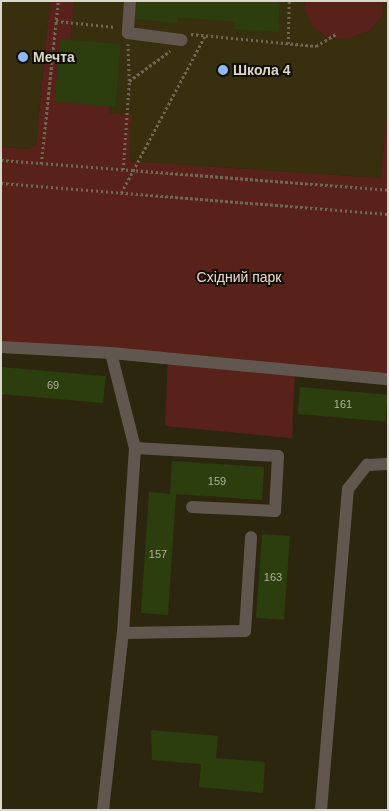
<!DOCTYPE html>
<meta charset="utf-8">
<style>
body{margin:0}
#map{position:relative;width:389px;height:811px;overflow:hidden;background:#2d260e;font-family:Helvetica,sans-serif}
div>[style]{position:absolute}
.built>*{inset:0;background:#372f0e}
.green>*{inset:0;background:#58221b}
.building>*{inset:0;background:#2c3e0d;transform-origin:0 0}
.path>*{height:2.5px;margin-top:-1.25px;transform-origin:0;background:repeating-linear-gradient(90deg,#6e6853 0 2.5px,transparent 0 5px)}
.minor>*{height:12px;margin:-6px;padding:0 6px;transform-origin:6px;border-radius:6px;background:#61574f}
.dots>*{width:14px;height:14px;translate:-50% -50%;box-sizing:border-box;border:2px solid #120f06;border-radius:50%}
span{translate:-50% -50%;white-space:nowrap;text-align:center;line-height:1.15;-webkit-text-stroke:4px #120f06;paint-order:stroke}
.number-label{font-size:11px;color:#b0b29a}
.number-label span{-webkit-text-stroke-width:0}
.poi-label{font-size:14px;color:#dcd8c9;font-weight:700}
.left{translate:0 -50%;text-align:left}
.park-label{font-size:14px;color:#f2d7d2}
.frame{position:absolute;inset:0;border:2px solid #dcd8c9;pointer-events:none}
</style>
<div id="map">
<div class="built">
<div style="clip-path:polygon(1px 1px,50px 1px,36px 145px,27px 149px,1px 147px)"></div>
<div style="clip-path:polygon(74px 1px,305px 1px,304px 9px,328px 38px,351px 38px,369px 31px,382px 17px,384px 1px,388px 1px,388px 99px,381px 178px,129px 161px,109px 115px,109px 107px,55px 102px,60px 39px,70px 39px)"></div>
</div>
<div class="green">
<div style="clip-path:polygon(50px 1px,74px 1px,70px 40px,60px 39px,109px 106px,110px 114px,131px 114px,129px 161px,381px 178px,388px 99px,388px 379px,295px 371px,292px 438px,165px 426px,168px 360px,1px 347px,1px 147px,27px 149px,36px 145px)"></div>
<div style="clip-path:polygon(305px 1px,384px 1px,382px 17px,369px 31px,351px 38px,328px 38px,312px 26px,304px 9px)"></div>
</div>
<div class="building">
<div style="clip-path:polygon(137px 1px,280px 1px,278px 32px,235px 29px,235px 22px,178px 17px,178px 23px,135px 19px)"></div>
<div style="left:60px;top:39px;width:61px;height:63px;rotate:5deg"></div>
<div style="left:1px;top:367px;width:105px;height:27px;rotate:5deg"></div>
<div style="left:300px;top:387px;width:88px;height:27px;rotate:5deg"></div>
<div style="clip-path:polygon(172px 461px,264px 467px,262px 500px,176px 494px,168px 615px,141px 613px,149px 492px,170px 494px)"></div>
<div style="left:262px;top:534px;width:28px;height:84px;rotate:4deg"></div>
<div style="clip-path:polygon(151px 730px,218px 736px,216px 758px,265px 762px,263px 793px,199px 787px,201px 764px,152px 760px)"></div>
</div>
<div class="path">
<div style="left:56px;top:21px;width:60px;rotate:5.7deg"></div>
<div style="left:191px;top:34px;width:126px;rotate:5.5deg"></div>
<div style="left:316px;top:46px;width:23px;rotate:-31deg"></div>
<div style="left:288px;top:44px;width:43px;rotate:-88.7deg"></div>
<div style="left:129px;top:81px;width:51px;rotate:-36.2deg"></div>
<div style="left:1px;top:160px;width:388px;rotate:4.4deg"></div>
<div style="left:41px;top:164px;width:164px;rotate:-84deg"></div>
<div style="left:123px;top:170px;width:89px;rotate:-86.1deg"></div>
<div style="left:129px;top:81px;width:37px;rotate:-92deg"></div>
<div style="left:1px;top:183px;width:388px;rotate:4.6deg"></div>
<div style="left:121px;top:193px;width:178px;rotate:-61.9deg"></div>
</div>
<div class="minor">
<div style="left:130px;top:1px;width:32px;rotate:94deg"></div>
<div style="left:128px;top:33px;width:54px;rotate:7.4deg"></div>
<div style="left:1px;top:347px;width:110px;rotate:3.1deg"></div>
<div style="left:111px;top:353px;width:278px;rotate:5.4deg"></div>
<div style="left:135px;top:448px;width:143px;rotate:3.2deg"></div>
<div style="left:278px;top:456px;width:55px;rotate:93.1deg"></div>
<div style="left:275px;top:511px;width:83px;rotate:-177.2deg"></div>
<div style="left:123px;top:633px;width:122px;rotate:-0.9deg"></div>
<div style="left:245px;top:631px;width:94px;rotate:-86.3deg"></div>
<div style="left:103px;top:810px;width:178px;rotate:-83.6deg"></div>
<div style="left:123px;top:633px;width:185px;rotate:-86.3deg"></div>
<div style="left:135px;top:448px;width:98px;rotate:-104.2deg"></div>
<div style="left:321px;top:810px;width:322px;rotate:-85.2deg"></div>
<div style="left:348px;top:489px;width:31px;rotate:-52deg"></div>
<div style="left:367px;top:465px;width:21px;rotate:-3deg"></div>
</div>
<div class="dots">
<div style="left:23px;top:57px;background:#8eb9fc"></div>
<div style="left:223px;top:70px;background:#8eb9fc"></div>
</div>
<div class="number-label">
<span style="left:53px;top:385px">69</span>
<span style="left:343px;top:404px">161</span>
<span style="left:217px;top:481px">159</span>
<span style="left:158px;top:554px">157</span>
<span style="left:273px;top:577px">163</span>
</div>
<div class="poi-label">
<span class="left" style="left:33px;top:57px">Мечта</span>
<span class="left" style="left:233px;top:70px">Школа 4</span>
</div>
<div class="park-label">
<span style="left:239px;top:277px">Східний парк</span>
</div>
<div class="frame"></div>
</div>
